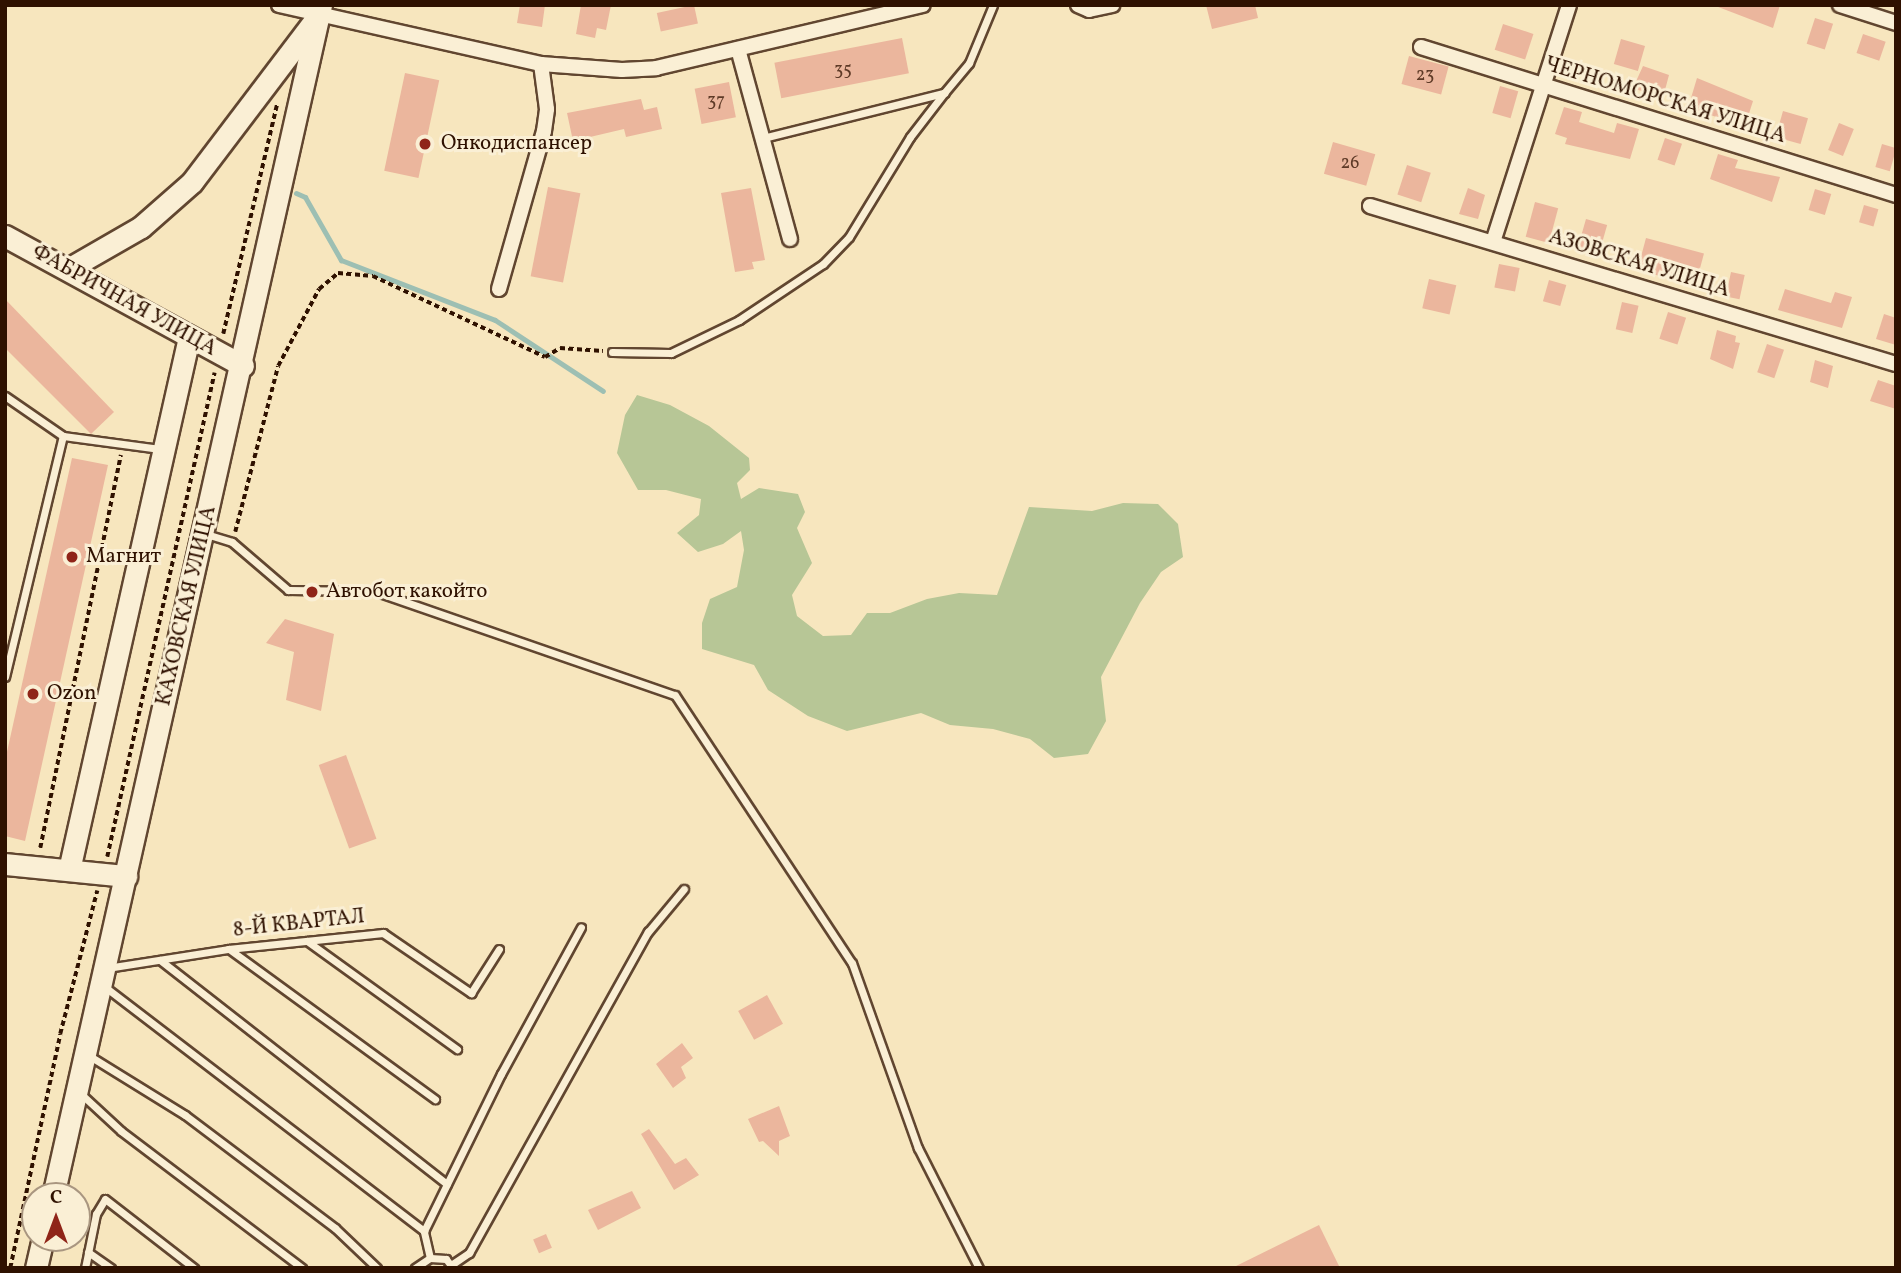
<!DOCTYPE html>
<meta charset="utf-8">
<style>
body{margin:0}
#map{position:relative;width:1901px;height:1273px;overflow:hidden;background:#f7e6be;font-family:Vollkorn,serif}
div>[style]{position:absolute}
.green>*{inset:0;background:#b7c696}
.stream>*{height:5px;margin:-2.5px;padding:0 2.5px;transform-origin:2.5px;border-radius:2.5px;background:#9dbfb3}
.building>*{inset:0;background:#ebb69d;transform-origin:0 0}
.path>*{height:3.5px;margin-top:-1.75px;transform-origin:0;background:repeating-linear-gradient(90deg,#2f1100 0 5px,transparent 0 8.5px)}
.roads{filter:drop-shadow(2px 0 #614630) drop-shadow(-2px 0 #614630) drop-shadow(0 2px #614630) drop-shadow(0 -2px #614630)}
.lane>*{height:7px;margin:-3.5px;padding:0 3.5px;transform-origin:3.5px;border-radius:3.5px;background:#faefd5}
.street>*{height:14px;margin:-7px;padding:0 7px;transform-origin:7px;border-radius:7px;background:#faefd5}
.secondary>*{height:21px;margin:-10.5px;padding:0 10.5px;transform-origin:10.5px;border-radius:10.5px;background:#faefd5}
.dots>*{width:19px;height:19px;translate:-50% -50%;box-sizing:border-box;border:4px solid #faefd5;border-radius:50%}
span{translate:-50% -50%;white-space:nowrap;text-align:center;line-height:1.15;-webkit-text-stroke:6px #faefd5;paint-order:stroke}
.number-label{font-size:18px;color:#5e3a27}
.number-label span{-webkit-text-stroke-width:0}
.street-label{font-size:21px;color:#2f1100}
.poi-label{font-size:21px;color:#2f1100}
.left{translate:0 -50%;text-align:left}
.frame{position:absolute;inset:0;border:7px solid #2f1100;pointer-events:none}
.north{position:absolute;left:21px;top:1182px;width:70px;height:70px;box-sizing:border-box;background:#faefd5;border:2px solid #a99680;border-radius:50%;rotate:0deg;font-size:19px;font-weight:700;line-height:28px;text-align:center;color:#2f1100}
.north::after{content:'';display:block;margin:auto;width:24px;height:32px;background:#8f2418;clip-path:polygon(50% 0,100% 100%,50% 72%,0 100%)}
</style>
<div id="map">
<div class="green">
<div style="clip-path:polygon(637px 395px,670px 405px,709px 426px,749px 458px,750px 470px,737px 483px,741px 499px,759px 488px,798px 494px,805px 512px,797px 528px,812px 563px,792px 595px,797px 616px,823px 636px,851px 635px,867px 613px,890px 613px,927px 599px,959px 593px,997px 595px,1029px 507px,1092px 511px,1123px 503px,1158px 504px,1178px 524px,1183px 557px,1161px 572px,1140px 603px,1101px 677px,1106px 721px,1088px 754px,1054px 758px,1030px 739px,993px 729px,950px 725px,921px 713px,847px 731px,808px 716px,768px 690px,754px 665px,702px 649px,702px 623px,710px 599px,737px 587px,744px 550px,741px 531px,723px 544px,698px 552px,677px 533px,699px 515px,701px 499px,666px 490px,638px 490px,617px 453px,625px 415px)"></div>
</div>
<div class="stream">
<div style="left:296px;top:193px;width:10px;rotate:24deg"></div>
<div style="left:305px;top:197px;width:73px;rotate:60.3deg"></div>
<div style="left:341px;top:260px;width:165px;rotate:21.3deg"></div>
<div style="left:495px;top:320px;width:129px;rotate:33.3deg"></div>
</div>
<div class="building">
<div style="clip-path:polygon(520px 5px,545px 5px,542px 27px,517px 23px)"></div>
<div style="clip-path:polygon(581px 5px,611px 5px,606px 30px,597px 28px,595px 38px,576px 34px)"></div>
<div style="left:694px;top:5px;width:19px;height:38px;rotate:78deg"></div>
<div style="clip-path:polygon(1206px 5px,1255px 5px,1258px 18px,1212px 29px)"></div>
<div style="clip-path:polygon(1713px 5px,1780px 5px,1773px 28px)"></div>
<div style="left:1815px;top:18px;width:19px;height:27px;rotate:18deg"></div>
<div style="left:1503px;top:24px;width:32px;height:27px;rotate:18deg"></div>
<div style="left:1863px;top:34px;width:24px;height:20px;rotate:19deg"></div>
<div style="left:902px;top:38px;width:36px;height:130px;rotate:79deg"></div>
<div style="left:1621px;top:39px;width:25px;height:26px;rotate:16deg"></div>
<div style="left:1409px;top:56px;width:41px;height:29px;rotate:15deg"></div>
<div style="clip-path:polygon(1643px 66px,1669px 75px,1665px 90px,1655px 87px,1652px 95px,1633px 88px)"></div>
<div style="left:405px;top:73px;width:35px;height:100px;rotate:12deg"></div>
<div style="clip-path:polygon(1697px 78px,1753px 101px,1745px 126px,1688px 108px)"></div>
<div style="left:729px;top:82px;width:36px;height:35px;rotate:79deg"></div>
<div style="left:1500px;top:86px;width:19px;height:28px;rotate:16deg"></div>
<div style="clip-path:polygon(641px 99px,644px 110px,657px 107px,662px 129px,626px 137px,624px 129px,573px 141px,567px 113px)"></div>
<div style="clip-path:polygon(1564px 107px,1582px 112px,1579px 122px,1614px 133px,1617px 123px,1639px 129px,1630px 159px,1565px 144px,1567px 138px,1555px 134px)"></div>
<div style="left:1783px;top:111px;width:26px;height:27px;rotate:16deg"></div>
<div style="left:1839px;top:123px;width:16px;height:29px;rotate:22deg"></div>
<div style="left:1665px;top:138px;width:18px;height:23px;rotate:19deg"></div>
<div style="left:1333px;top:142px;width:44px;height:33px;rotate:16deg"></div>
<div style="left:1882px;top:144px;width:15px;height:24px;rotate:16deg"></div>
<div style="clip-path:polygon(1718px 154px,1738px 160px,1735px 168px,1780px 177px,1772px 202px,1710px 179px)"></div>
<div style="left:1407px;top:165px;width:25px;height:31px;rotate:18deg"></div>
<div style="left:548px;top:187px;width:33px;height:91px;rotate:11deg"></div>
<div style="clip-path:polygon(751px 188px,765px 260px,752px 262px,754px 269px,735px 272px,721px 193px)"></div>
<div style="clip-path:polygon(1468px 188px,1485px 195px,1478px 219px,1459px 214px)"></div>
<div style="left:1815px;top:189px;width:17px;height:22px;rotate:17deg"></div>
<div style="left:1535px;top:202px;width:24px;height:36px;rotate:15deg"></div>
<div style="left:1864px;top:205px;width:15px;height:18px;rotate:16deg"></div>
<div style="left:1586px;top:219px;width:22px;height:33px;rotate:16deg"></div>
<div style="left:1646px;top:238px;width:60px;height:33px;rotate:15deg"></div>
<div style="left:1499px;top:264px;width:21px;height:24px;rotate:11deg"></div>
<div style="left:1731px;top:272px;width:14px;height:25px;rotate:12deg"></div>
<div style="left:1429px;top:279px;width:28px;height:30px;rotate:13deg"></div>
<div style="left:1549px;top:280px;width:18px;height:22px;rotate:16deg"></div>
<div style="clip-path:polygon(1785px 289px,1831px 303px,1835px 292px,1852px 297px,1842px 328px,1778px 310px)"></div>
<div style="clip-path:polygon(5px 299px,114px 412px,91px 434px,5px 348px)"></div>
<div style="left:1622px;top:302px;width:17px;height:28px;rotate:13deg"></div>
<div style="left:1668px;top:312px;width:19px;height:28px;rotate:18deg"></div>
<div style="clip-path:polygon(1884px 314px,1896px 318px,1896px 345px,1876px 339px)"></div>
<div style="clip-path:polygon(1717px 330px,1736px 336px,1735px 342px,1740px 343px,1733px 369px,1710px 359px)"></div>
<div style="left:1767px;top:344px;width:18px;height:30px;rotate:19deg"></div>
<div style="clip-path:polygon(1815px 360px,1833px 366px,1828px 388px,1810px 382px)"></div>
<div style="clip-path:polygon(1878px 380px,1896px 386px,1896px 409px,1870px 401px)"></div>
<div style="clip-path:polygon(72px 458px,108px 465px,25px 841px,5px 836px,5px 761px)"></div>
<div style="clip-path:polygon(285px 619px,334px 634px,321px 711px,286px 700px,294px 652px,266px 643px)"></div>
<div style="left:346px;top:755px;width:89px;height:29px;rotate:70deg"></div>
<div style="left:767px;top:995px;width:33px;height:33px;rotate:61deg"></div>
<div style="clip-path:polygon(682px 1043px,693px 1058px,681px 1067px,686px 1078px,673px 1088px,656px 1064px)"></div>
<div style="clip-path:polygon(779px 1106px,790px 1136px,779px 1141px,779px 1156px,763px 1141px,759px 1142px,748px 1119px)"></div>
<div style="clip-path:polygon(649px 1129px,675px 1164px,686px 1158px,699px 1175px,674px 1190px,641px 1134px)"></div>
<div style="clip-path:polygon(632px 1191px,641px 1208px,598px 1230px,588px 1210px)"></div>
<div style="clip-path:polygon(1319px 1225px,1340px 1268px,1232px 1268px)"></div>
<div style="left:546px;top:1234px;width:15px;height:14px;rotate:67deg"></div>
</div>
<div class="path">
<div style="left:223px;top:334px;width:237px;rotate:-76.8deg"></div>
<div style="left:235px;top:532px;width:171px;rotate:-75.5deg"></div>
<div style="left:278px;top:366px;width:87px;rotate:-62deg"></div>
<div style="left:319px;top:289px;width:25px;rotate:-40deg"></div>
<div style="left:338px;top:273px;width:35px;rotate:5deg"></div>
<div style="left:373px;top:276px;width:190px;rotate:25.2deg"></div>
<div style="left:545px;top:357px;width:17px;rotate:-31deg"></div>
<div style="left:560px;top:348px;width:43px;rotate:4deg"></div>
<div style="left:40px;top:848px;width:401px;rotate:-78.4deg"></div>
<div style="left:107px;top:857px;width:496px;rotate:-77.5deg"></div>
<div style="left:10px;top:1268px;width:239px;rotate:-77.9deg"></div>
<div style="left:60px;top:1034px;width:148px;rotate:-75.5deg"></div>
</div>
<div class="roads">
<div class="lane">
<div style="left:763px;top:138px;width:187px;rotate:-14deg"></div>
<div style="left:944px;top:93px;width:39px;rotate:-50deg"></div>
<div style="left:969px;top:63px;width:63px;rotate:-67.5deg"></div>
<div style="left:612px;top:352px;width:59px;rotate:1deg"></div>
<div style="left:671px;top:353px;width:76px;rotate:-25.9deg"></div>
<div style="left:739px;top:320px;width:101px;rotate:-33.7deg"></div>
<div style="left:823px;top:264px;width:37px;rotate:-46deg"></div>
<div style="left:849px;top:237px;width:117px;rotate:-58.6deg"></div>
<div style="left:910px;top:137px;width:56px;rotate:-52.3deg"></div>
<div style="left:5px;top:396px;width:70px;rotate:34.6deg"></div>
<div style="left:206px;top:534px;width:27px;rotate:17deg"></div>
<div style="left:232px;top:542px;width:74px;rotate:40.6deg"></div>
<div style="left:288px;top:590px;width:86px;rotate:0.7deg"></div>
<div style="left:374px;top:591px;width:318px;rotate:19.1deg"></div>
<div style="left:675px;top:695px;width:321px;rotate:56.6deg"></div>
<div style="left:852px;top:963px;width:196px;rotate:70.4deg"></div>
<div style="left:918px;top:1148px;width:135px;rotate:63.1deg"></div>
<div style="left:5px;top:677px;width:248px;rotate:-76.5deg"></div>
<div style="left:63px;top:436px;width:98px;rotate:7.6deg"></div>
<div style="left:307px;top:941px;width:185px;rotate:35.8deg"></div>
<div style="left:229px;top:949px;width:255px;rotate:36.1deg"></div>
<div style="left:160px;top:960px;width:364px;rotate:38deg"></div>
<div style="left:107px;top:968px;width:122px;rotate:-8.9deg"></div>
<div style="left:228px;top:949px;width:156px;rotate:-5.9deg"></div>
<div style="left:383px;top:933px;width:107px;rotate:34.3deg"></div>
<div style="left:471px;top:993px;width:52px;rotate:-57.5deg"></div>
<div style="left:105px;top:987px;width:402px;rotate:37.4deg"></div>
<div style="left:88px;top:1055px;width:114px;rotate:31.7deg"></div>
<div style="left:185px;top:1115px;width:188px;rotate:37deg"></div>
<div style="left:335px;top:1228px;width:58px;rotate:43.6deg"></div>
<div style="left:80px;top:1093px;width:56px;rotate:42.8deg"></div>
<div style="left:121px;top:1131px;width:227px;rotate:37.1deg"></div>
<div style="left:88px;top:1252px;width:28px;rotate:35deg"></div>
<div style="left:430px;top:1258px;width:28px;rotate:-103deg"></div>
<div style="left:424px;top:1231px;width:175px;rotate:-63.9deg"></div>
<div style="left:501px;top:1074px;width:167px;rotate:-61.4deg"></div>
<div style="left:451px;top:1265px;width:22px;rotate:-34deg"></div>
<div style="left:469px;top:1253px;width:368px;rotate:-60.9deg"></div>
<div style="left:648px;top:932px;width:56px;rotate:-50.1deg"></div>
<div style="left:85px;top:1268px;width:55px;rotate:-78.5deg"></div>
<div style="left:96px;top:1214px;width:17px;rotate:-59deg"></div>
<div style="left:105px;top:1199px;width:113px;rotate:37.8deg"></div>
<div style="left:415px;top:1268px;width:18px;rotate:-34deg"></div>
<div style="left:430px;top:1258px;width:16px;rotate:4deg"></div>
<div style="left:446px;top:1259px;width:10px;rotate:53deg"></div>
</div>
<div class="street">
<div style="left:279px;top:5px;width:269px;rotate:12.7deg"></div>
<div style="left:541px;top:64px;width:81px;rotate:4.2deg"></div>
<div style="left:622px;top:70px;width:34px;rotate:-3deg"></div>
<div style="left:656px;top:68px;width:274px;rotate:-13.3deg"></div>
<div style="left:1078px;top:5px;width:12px;rotate:24deg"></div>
<div style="left:1089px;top:10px;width:24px;rotate:-12deg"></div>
<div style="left:1840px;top:5px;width:59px;rotate:17.8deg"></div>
<div style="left:1421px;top:47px;width:498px;rotate:17.3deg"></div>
<div style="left:738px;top:49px;width:197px;rotate:74.7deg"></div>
<div style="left:1370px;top:206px;width:549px;rotate:16.72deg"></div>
<div style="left:1493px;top:242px;width:249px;rotate:-72.2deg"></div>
<div style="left:499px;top:289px;width:164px;rotate:-74.1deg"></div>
<div style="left:544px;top:131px;width:22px;rotate:-82deg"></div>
<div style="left:547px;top:109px;width:45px;rotate:-97.6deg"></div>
</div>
<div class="secondary">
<div style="left:5px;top:236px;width:271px;rotate:28.6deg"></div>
<div style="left:68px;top:269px;width:84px;rotate:-29.9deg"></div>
<div style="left:141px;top:227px;width:68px;rotate:-41.4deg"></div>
<div style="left:192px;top:182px;width:203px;rotate:-52.8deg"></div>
<div style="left:5px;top:864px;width:122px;rotate:5.7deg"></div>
<div style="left:69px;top:870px;width:546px;rotate:-77.31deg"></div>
<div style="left:53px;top:1196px;width:1221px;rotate:-77.32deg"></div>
<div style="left:36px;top:1268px;width:31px;rotate:-77deg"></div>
</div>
</div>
<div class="dots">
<div style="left:425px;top:144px;background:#8f2418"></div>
<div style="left:72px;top:557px;background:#8f2418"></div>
<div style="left:312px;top:592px;background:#8f2418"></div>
<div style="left:33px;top:694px;background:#8f2418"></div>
</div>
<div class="number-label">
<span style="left:843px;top:71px">35</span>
<span style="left:1425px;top:76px">23</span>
<span style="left:716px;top:102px">37</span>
<span style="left:1350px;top:164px">26</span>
</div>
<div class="street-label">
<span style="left:1665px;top:101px;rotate:17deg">ЧЕРНОМОРСКАЯ УЛИЦА</span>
<span style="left:1639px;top:264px;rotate:17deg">АЗОВСКАЯ УЛИЦА</span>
<span style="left:124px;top:301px;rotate:29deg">ФАБРИЧНАЯ УЛИЦА</span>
<span style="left:187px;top:606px;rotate:-77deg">КАХОВСКАЯ УЛИЦА</span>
<span style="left:299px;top:924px;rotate:-6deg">8-Й КВАРТАЛ</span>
</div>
<div class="poi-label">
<span class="left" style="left:441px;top:144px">Онкодиспансер</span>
<span class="left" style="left:86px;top:557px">Магнит</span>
<span class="left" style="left:326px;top:592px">Автобот какойто</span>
<span class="left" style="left:47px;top:694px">Ozon</span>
</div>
<div class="frame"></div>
<div class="north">С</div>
</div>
